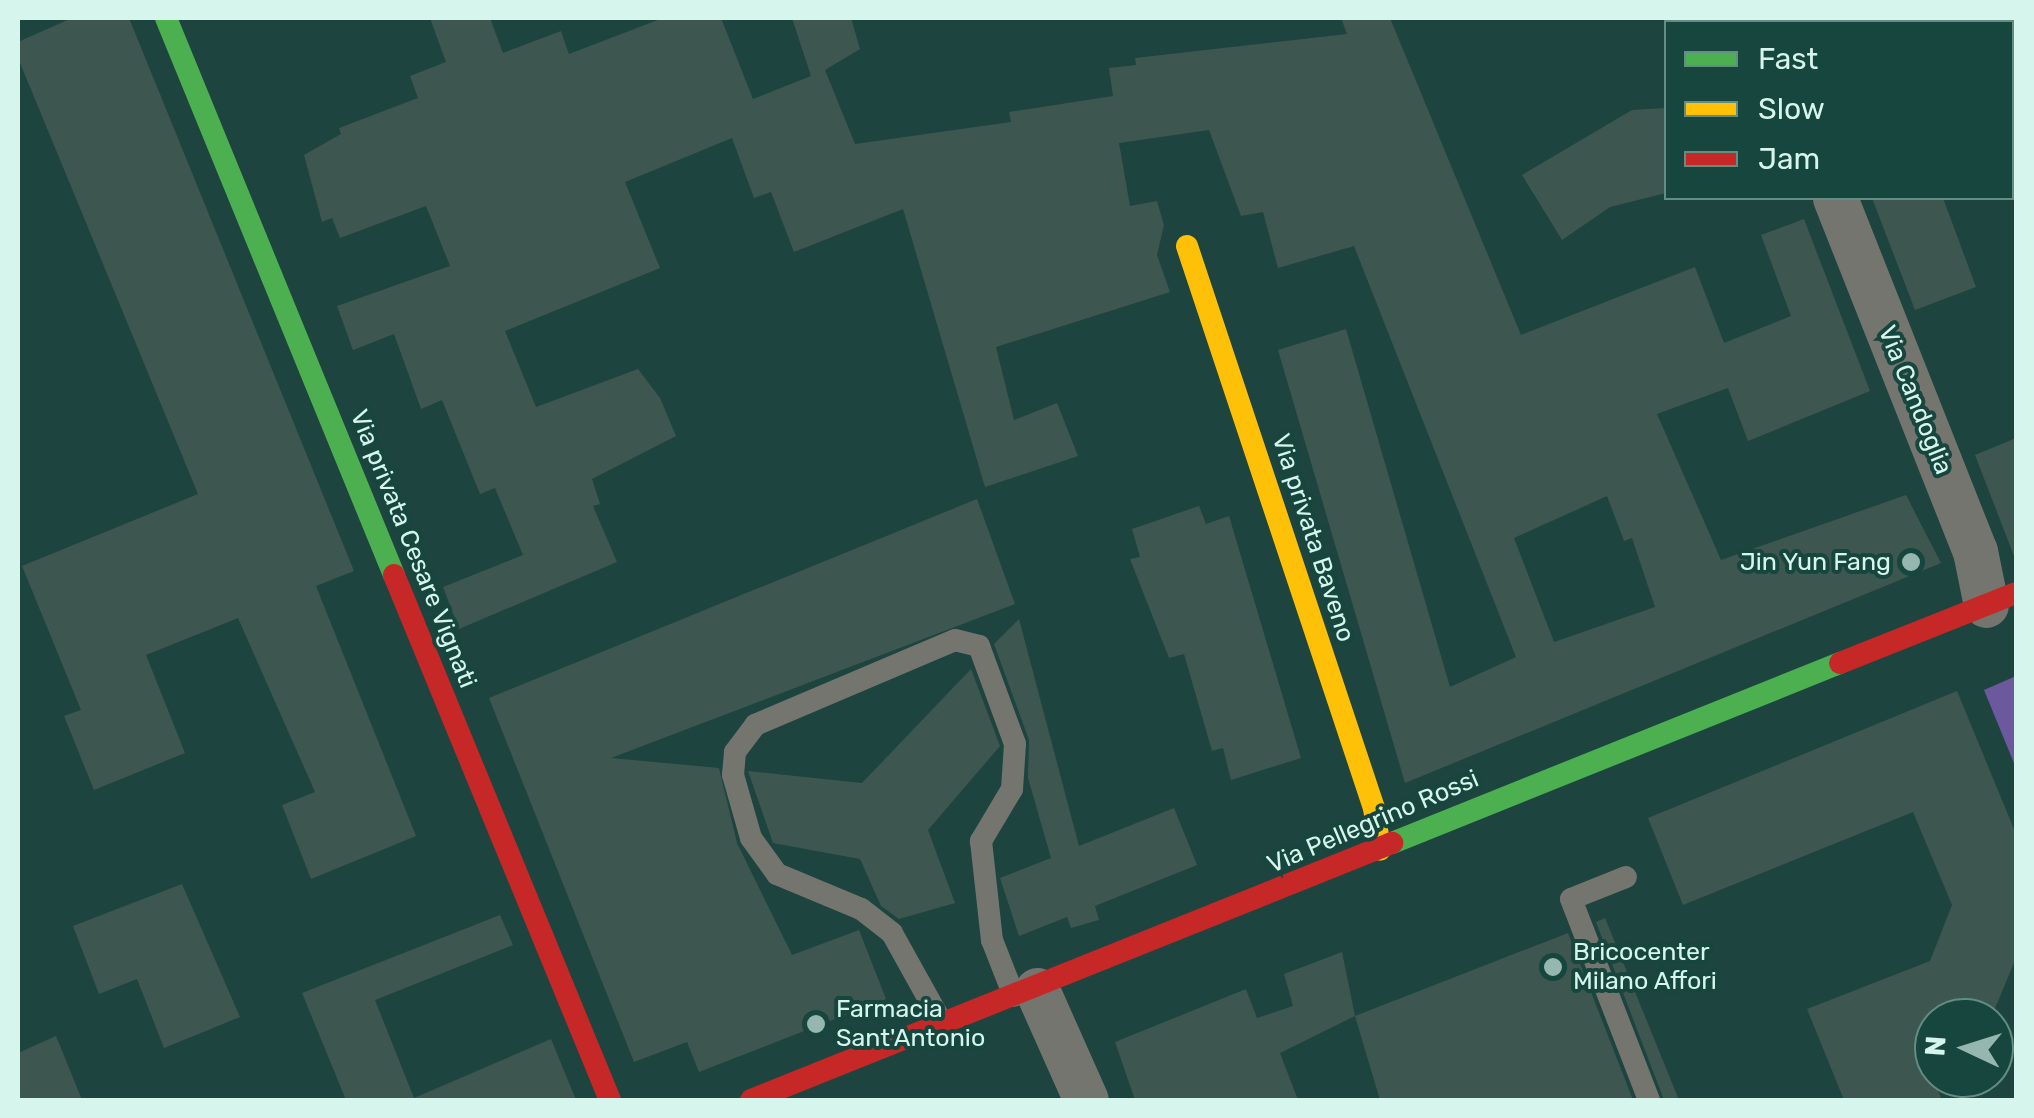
<!DOCTYPE html>
<style>
body{margin:0}
#map{position:relative;width:2034px;height:1118px;overflow:hidden;background:#1d443e;font-family:Rubik,sans-serif}
div>[style]{position:absolute}
.green>*{inset:0;background:#6c589c}
.building>*{inset:0;background:#3d5750}
.lane>*{height:22px;margin:-11px;padding:0 11px;transform-origin:11px;border-radius:11px;background:#757570}
.street>*{height:45px;margin:-22.5px;padding:0 22.5px;transform-origin:22.5px;border-radius:22.5px;background:#757570}
.fast>*{height:22px;margin:-11px;padding:0 11px;transform-origin:11px;border-radius:11px;background:#4caf50}
.slow>*{height:22px;margin:-11px;padding:0 11px;transform-origin:11px;border-radius:11px;background:#ffc107}
.jam>*{height:22px;margin:-11px;padding:0 11px;transform-origin:11px;border-radius:11px;background:#c62828}
.dots>*{width:28px;height:28px;translate:-50% -50%;box-sizing:border-box;border:5px solid #16463d;border-radius:50%}
span{translate:-50% -50%;white-space:nowrap;text-align:center;line-height:1.15;-webkit-text-stroke:8px #16463d;paint-order:stroke}
.street-label{font-size:25px;color:#d6f5ed}
.poi-label{font-size:25px;color:#d6f5ed}
.right{translate:-100% -50%;text-align:right}
.left{translate:0 -50%;text-align:left}
.frame{position:absolute;inset:0;border:20px solid #d6f5ed;pointer-events:none}
.legend{position:absolute;left:1664px;top:20px;width:350px;height:180px;box-sizing:border-box;background:#16463d;border:2px solid #638c83;margin:0;padding:12px 18px;list-style:none;font-size:30px;color:#d6f5ed}
.legend li{display:flex;align-items:center;gap:20px;height:50px}
.legend b{width:50px;border:2px solid #638c83}
.north{position:absolute;left:1914px;top:998px;width:100px;height:100px;box-sizing:border-box;background:#16463d;border:2px solid #638c83;border-radius:50%;rotate:274deg;font-size:28px;font-weight:700;line-height:40px;text-align:center;color:#d6f5ed}
.north::after{content:'';display:block;margin:auto;width:35px;height:45px;background:#95b7b0;clip-path:polygon(50% 0,100% 100%,50% 72%,0 100%)}
</style>
<div id="map">
<div class="green">
<div style="clip-path:polygon(2016px 676px,2016px 768px,1984px 690px)"></div>
</div>
<div class="building">
<div style="clip-path:polygon(72px 18px,129px 18px,354px 571px,316px 586px,416px 836px,311px 879px,282px 805px,315px 792px,238px 618px,146px 655px,185px 753px,94px 790px,64px 716px,81px 710px,22px 566px,198px 494px,18px 58px,18px 42px)"></div>
<div style="clip-path:polygon(evenodd,430px 18px,490px 18px,503px 53px,561px 31px,569px 54px,663px 18px,721px 18px,753px 99px,811px 76px,792px 18px,851px 18px,860px 49px,825px 70px,855px 144px,1011px 122px,1009px 112px,1113px 96px,1109px 68px,1136px 65px,1135px 58px,1347px 34px,1341px 18px,1390px 18px,1521px 335px,1695px 267px,1724px 343px,1791px 316px,1761px 235px,1804px 219px,1870px 391px,1748px 441px,1728px 388px,1657px 414px,1721px 560px,1906px 495px,1941px 563px,1405px 783px,1278px 350px,1346px 329px,1450px 687px,1516px 657px,1354px 246px,1278px 268px,1263px 212px,1241px 216px,1209px 130px,1119px 143px,1130px 206px,1157px 201px,1164px 225px,1157px 255px,1170px 292px,996px 347px,1014px 420px,1057px 403px,1078px 456px,985px 487px,903px 209px,794px 252px,771px 192px,754px 198px,732px 138px,625px 182px,660px 268px,505px 331px,536px 407px,638px 369px,660px 398px,676px 436px,592px 479px,600px 504px,593px 506px,617px 562px,459px 629px,443px 587px,523px 555px,495px 488px,480px 494px,442px 400px,421px 409px,394px 334px,353px 350px,337px 306px,450px 266px,426px 206px,340px 238px,332px 218px,322px 222px,304px 155px,341px 134px,339px 128px,418px 98px,410px 76px,446px 62px,430px 18px,1607px 496px,1624px 541px,1632px 538px,1655px 607px,1554px 642px,1514px 538px,1607px 496px)"></div>
<div style="clip-path:polygon(1666px 108px,1666px 193px,1610px 207px,1562px 240px,1522px 175px,1632px 110px)"></div>
<div style="clip-path:polygon(1872px 198px,1943px 198px,1976px 287px,1915px 310px)"></div>
<div style="clip-path:polygon(2016px 438px,2016px 556px,2014px 556px,1975px 455px)"></div>
<div style="clip-path:polygon(977px 499px,1015px 604px,611px 758px,719px 768px,737px 843px,792px 955px,859px 930px,886px 999px,699px 1072px,687px 1042px,634px 1062px,489px 698px)"></div>
<div style="clip-path:polygon(1199px 506px,1206px 524px,1229px 516px,1301px 758px,1231px 780px,1223px 748px,1212px 751px,1184px 654px,1169px 658px,1130px 559px,1140px 557px,1132px 529px)"></div>
<div style="clip-path:polygon(1019px 619px,1079px 846px,1174px 808px,1197px 865px,1095px 906px,1099px 920px,1071px 928px,1067px 917px,1019px 936px,1000px 878px,1051px 858px,1028px 778px,1029px 740px,994px 644px)"></div>
<div style="clip-path:polygon(971px 669px,1000px 746px,928px 830px,955px 903px,899px 919px,881px 906px,860px 859px,773px 843px,748px 771px,862px 783px)"></div>
<div style="clip-path:polygon(1957px 691px,2016px 834px,2016px 958px,1991px 1018px,1934px 1018px,1934px 1042px,1920px 1047px,1942px 1100px,1844px 1100px,1807px 1009px,1930px 961px,1952px 905px,1913px 812px,1683px 905px,1648px 818px)"></div>
<div style="clip-path:polygon(182px 884px,240px 1017px,164px 1048px,137px 979px,99px 994px,73px 926px)"></div>
<div style="clip-path:polygon(500px 915px,513px 945px,375px 1000px,414px 1098px,551px 1039px,576px 1100px,346px 1100px,302px 993px)"></div>
<div style="clip-path:polygon(1605px 918px,1679px 1100px,1664px 1100px,1596px 922px)"></div>
<div style="clip-path:polygon(1568px 933px,1633px 1100px,1380px 1100px,1355px 1016px)"></div>
<div style="clip-path:polygon(1342px 952px,1355px 1016px,1280px 1053px,1298px 1100px,1135px 1100px,1115px 1042px,1246px 989px,1257px 1018px,1293px 1006px,1284px 974px)"></div>
<div style="clip-path:polygon(56px 1036px,82px 1100px,18px 1100px,18px 1053px)"></div>
</div>
<div class="lane">
<div style="left:1626px;top:877px;width:59px;rotate:158.2deg"></div>
<div style="left:1571px;top:899px;width:216px;rotate:68.8deg"></div>
<div style="left:942px;top:1023px;width:103px;rotate:-119.1deg"></div>
<div style="left:892px;top:933px;width:39px;rotate:-142deg"></div>
<div style="left:861px;top:909px;width:91px;rotate:-157.4deg"></div>
<div style="left:777px;top:874px;width:44px;rotate:-125.8deg"></div>
<div style="left:751px;top:838px;width:66px;rotate:-105.9deg"></div>
<div style="left:733px;top:775px;width:23px;rotate:-85deg"></div>
<div style="left:735px;top:752px;width:34px;rotate:-53deg"></div>
<div style="left:755px;top:725px;width:217px;rotate:-23deg"></div>
<div style="left:955px;top:640px;width:25px;rotate:14deg"></div>
<div style="left:979px;top:646px;width:104px;rotate:69.8deg"></div>
<div style="left:1015px;top:744px;width:45px;rotate:93.8deg"></div>
<div style="left:1012px;top:789px;width:61px;rotate:120.8deg"></div>
<div style="left:981px;top:841px;width:100px;rotate:83.7deg"></div>
<div style="left:992px;top:940px;width:60px;rotate:68.6deg"></div>
</div>
<div class="street">
<div style="left:1763px;top:18px;width:4px;rotate:63deg"></div>
<div style="left:1835px;top:198px;width:380px;rotate:68.4deg"></div>
<div style="left:1975px;top:551px;width:55px;rotate:78.5deg"></div>
<div style="left:1037px;top:990px;width:120px;rotate:66deg"></div>
</div>
<div class="fast">
<div style="left:166px;top:18px;width:602px;rotate:67.74deg"></div>
<div style="left:1392px;top:843px;width:483px;rotate:-21.9deg"></div>
</div>
<div class="slow">
<div style="left:1187px;top:246px;width:592px;rotate:71.6deg"></div>
<div style="left:1374px;top:808px;width:42px;rotate:81.9deg"></div>
</div>
<div class="jam">
<div style="left:394px;top:575px;width:568px;rotate:67.64deg"></div>
<div style="left:1840px;top:663px;width:189px;rotate:-21.7deg"></div>
<div style="left:751px;top:1100px;width:691px;rotate:-21.85deg"></div>
</div>
<div class="dots">
<div style="left:1911px;top:562px;background:#95b7b0"></div>
<div style="left:1553px;top:967px;background:#95b7b0"></div>
<div style="left:816px;top:1024px;background:#95b7b0"></div>
</div>
<div class="street-label">
<span style="left:1915px;top:400px;rotate:68deg">Via Candoglia</span>
<span style="left:1313px;top:538px;rotate:72deg">Via privata Baveno</span>
<span style="left:413px;top:549px;rotate:68deg">Via privata Cesare Vignati</span>
<span style="left:1373px;top:822px;rotate:-23deg">Via Pellegrino Rossi</span>
</div>
<div class="poi-label">
<span class="right" style="left:1891px;top:562px">Jin Yun Fang</span>
<span class="left" style="left:1573px;top:967px">Bricocenter<br>Milano Affori</span>
<span class="left" style="left:836px;top:1024px">Farmacia<br>Sant'Antonio</span>
</div>
<div class="frame"></div>
<ul class="legend">
<li><b style="height:12px;background:#4caf50"></b>Fast</li>
<li><b style="height:12px;background:#ffc107"></b>Slow</li>
<li><b style="height:12px;background:#c62828"></b>Jam</li>
</ul>
<div class="north">N</div>
</div>
